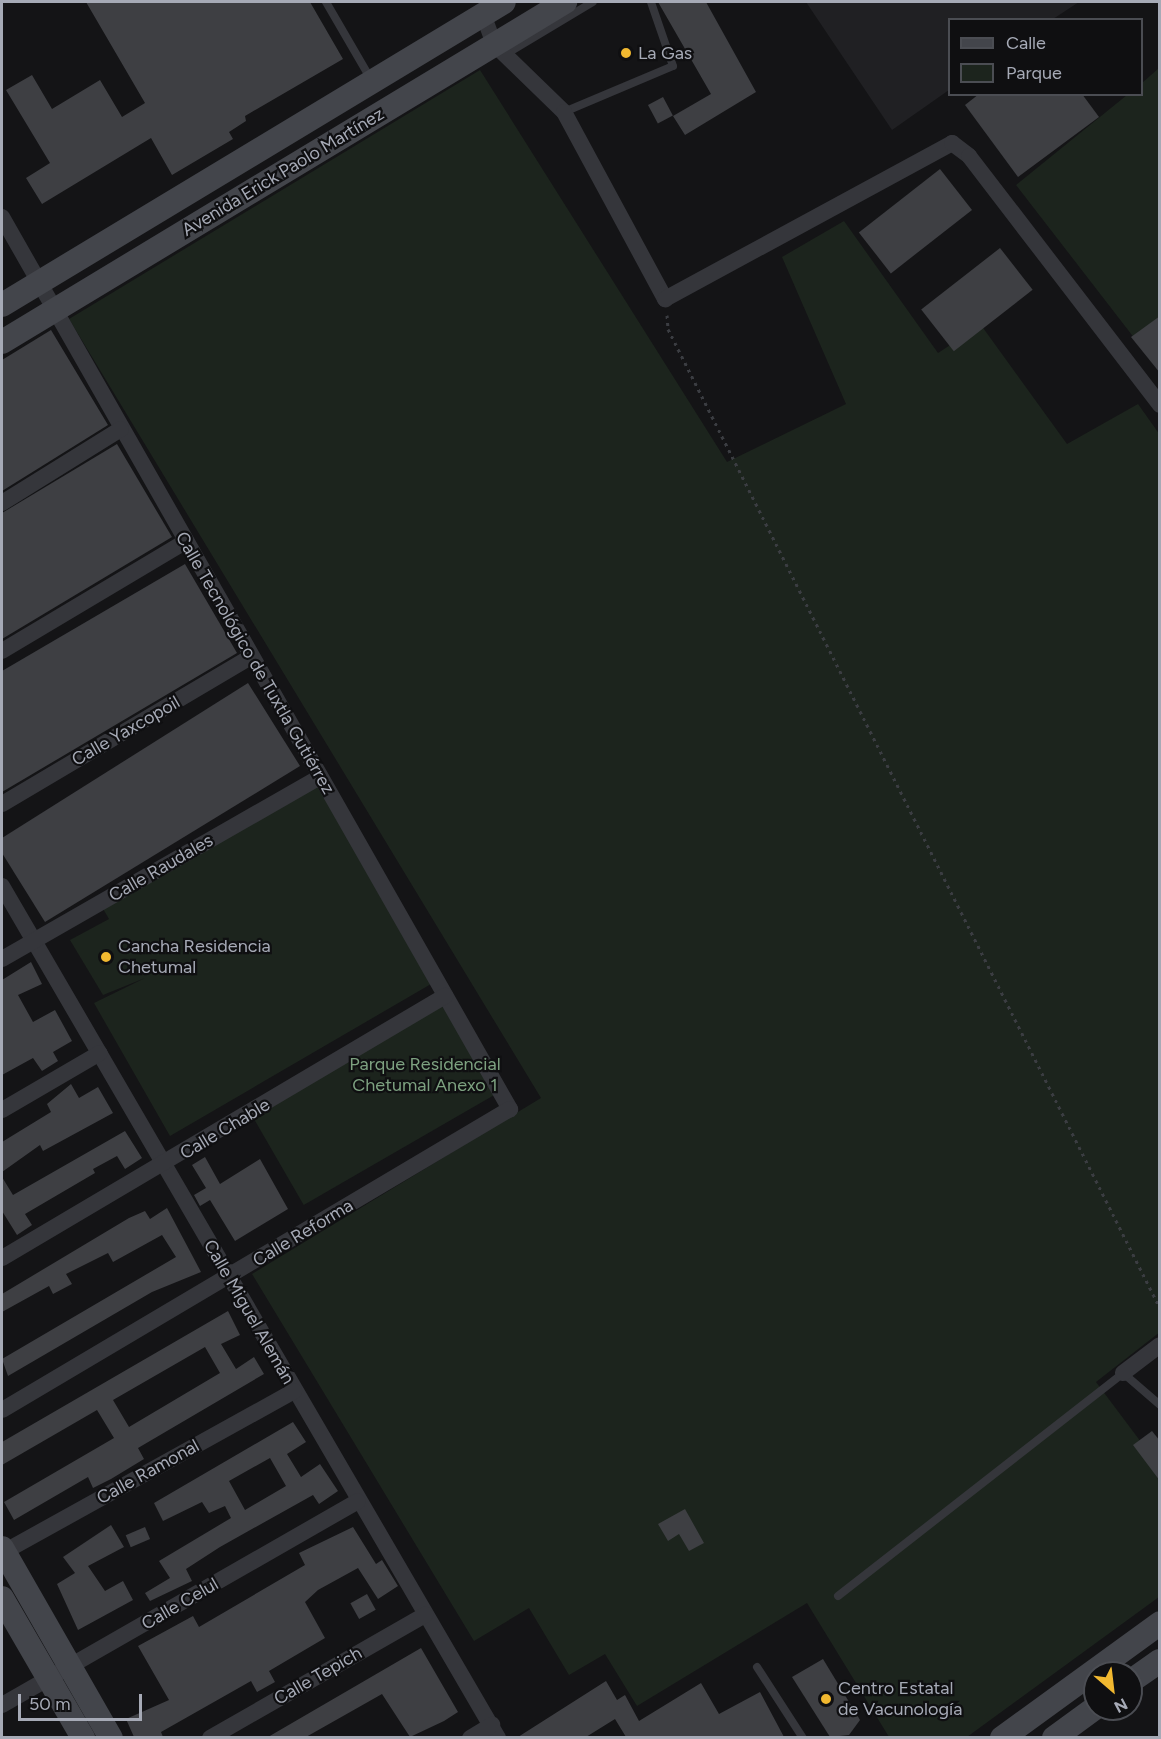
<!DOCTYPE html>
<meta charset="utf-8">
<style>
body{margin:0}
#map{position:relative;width:1161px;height:1739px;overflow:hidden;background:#141416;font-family:Figtree,sans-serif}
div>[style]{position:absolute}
.built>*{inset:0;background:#202023}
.green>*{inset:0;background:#1c241d;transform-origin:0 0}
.building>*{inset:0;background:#3e3f43;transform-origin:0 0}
.path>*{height:3px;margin-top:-1.5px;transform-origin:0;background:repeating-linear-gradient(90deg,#3b3d42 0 3px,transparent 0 7.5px)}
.lane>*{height:8px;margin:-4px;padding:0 4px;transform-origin:4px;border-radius:4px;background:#35363b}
.street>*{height:16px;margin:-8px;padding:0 8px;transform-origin:8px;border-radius:8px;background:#35363b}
.secondary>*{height:24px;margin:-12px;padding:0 12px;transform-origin:12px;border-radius:12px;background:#43454b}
.dots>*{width:16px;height:16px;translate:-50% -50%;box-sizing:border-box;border:3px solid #0f0f11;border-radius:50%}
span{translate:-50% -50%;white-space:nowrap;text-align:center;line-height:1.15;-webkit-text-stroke:4.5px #0f0f11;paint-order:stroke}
.poi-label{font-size:18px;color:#a6aab6}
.left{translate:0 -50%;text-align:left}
.street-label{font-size:18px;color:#a6aab6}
.park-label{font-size:18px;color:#7da180}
.frame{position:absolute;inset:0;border:3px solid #a6aab6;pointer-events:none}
.legend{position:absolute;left:948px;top:18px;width:195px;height:78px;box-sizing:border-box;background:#0f0f11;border:2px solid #4b4d53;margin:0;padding:8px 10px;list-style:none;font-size:18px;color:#a6aab6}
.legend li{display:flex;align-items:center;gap:12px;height:30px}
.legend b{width:30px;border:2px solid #4b4d53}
.north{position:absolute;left:1083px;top:1661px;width:60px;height:60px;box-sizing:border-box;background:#0f0f11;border:2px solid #4b4d53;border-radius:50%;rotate:152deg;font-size:16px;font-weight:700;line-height:24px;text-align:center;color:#a6aab6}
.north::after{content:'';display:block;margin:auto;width:21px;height:27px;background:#f1b830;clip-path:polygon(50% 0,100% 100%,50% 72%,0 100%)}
.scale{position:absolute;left:18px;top:1694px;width:124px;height:27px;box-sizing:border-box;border:3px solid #a6aab6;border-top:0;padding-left:8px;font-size:18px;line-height:21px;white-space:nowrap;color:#a6aab6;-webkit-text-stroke:4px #0f0f11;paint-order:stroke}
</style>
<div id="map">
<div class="built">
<div style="clip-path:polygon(806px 2px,1079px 2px,1053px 19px,950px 20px,949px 90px,892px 130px)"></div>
</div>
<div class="green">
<div style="clip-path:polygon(1159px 68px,1159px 320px,1135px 339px,1016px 185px,1127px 95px,1142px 94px,1142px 83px)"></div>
<div style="clip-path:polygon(480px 70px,727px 462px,846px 404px,782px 257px,844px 221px,938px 353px,981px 325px,1067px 444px,1138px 404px,1160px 435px,1160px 1332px,1096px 1382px,1159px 1466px,1159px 1597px,967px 1737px,889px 1737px,807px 1603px,637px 1706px,605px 1654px,569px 1675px,529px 1608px,474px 1641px,252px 1274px,541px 1098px,69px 319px)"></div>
<div style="clip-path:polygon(319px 783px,431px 984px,170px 1136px,94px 1003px,145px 978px,103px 995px,70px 940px,109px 919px,102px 907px)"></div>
<div style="left:444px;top:1004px;width:104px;height:222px;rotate:60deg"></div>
</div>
<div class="building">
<div style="clip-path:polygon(86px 2px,310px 2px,343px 59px,245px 116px,246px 121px,229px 132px,233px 139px,172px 175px,151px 138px,42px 204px,26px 178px,50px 163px,6px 90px,32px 75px,52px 109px,100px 80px,122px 117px,145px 103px)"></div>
<div style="clip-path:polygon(658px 2px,706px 2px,756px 92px,685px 135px,673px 116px,711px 94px)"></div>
<div style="clip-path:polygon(979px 94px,1082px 94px,1099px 117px,1018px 177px,965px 105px)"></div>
<div style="left:663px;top:97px;width:21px;height:17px;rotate:62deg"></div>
<div style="left:940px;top:169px;width:52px;height:103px;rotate:52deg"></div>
<div style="left:1000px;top:248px;width:53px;height:100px;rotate:52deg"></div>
<div style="clip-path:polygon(1160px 316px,1160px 373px,1131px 337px)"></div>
<div style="clip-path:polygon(51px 330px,108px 425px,2px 491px,2px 360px)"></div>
<div style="clip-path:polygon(117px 444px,172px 537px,2px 639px,2px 513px)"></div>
<div style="clip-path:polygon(185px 564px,237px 653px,2px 792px,2px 671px)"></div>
<div style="clip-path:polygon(248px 683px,300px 766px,45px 922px,2px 853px,2px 838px)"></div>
<div style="clip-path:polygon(31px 962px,42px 984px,18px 995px,33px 1022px,55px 1010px,72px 1041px,53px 1052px,58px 1061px,42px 1071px,33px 1058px,2px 1075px,2px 980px)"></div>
<div style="clip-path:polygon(71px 1084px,79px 1098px,98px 1087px,113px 1113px,43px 1151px,40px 1145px,2px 1172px,2px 1142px,51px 1112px,47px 1104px)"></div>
<div style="clip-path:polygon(125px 1131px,142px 1158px,125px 1169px,117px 1156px,93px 1169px,95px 1173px,25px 1214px,32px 1225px,17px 1235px,2px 1211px,2px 1177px,13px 1195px)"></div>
<div style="clip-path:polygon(205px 1157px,220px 1184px,260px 1159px,288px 1209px,235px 1241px,210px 1200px,200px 1206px,194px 1195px,206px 1188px,192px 1165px)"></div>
<div style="clip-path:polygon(167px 1208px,201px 1272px,152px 1292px,8px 1376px,2px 1359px,176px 1257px,162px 1235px,113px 1262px,108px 1253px,66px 1274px,72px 1284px,53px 1294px,49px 1286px,2px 1312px,2px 1294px,129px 1218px,145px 1211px,150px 1219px)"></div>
<div style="clip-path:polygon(evenodd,228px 1311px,240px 1335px,221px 1344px,236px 1369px,254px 1357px,264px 1374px,138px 1448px,144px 1459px,111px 1479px,93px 1488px,88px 1477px,14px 1520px,4px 1502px,114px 1438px,97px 1410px,2px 1465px,2px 1442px,228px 1311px,205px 1347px,220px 1373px,129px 1427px,113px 1400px,205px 1347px)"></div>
<div style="clip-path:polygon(evenodd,293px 1422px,306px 1442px,287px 1454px,301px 1477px,320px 1464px,338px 1491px,319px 1504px,313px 1495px,220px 1547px,186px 1569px,192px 1581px,150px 1601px,145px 1593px,170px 1578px,159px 1561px,231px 1518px,225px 1506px,209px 1513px,202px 1502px,163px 1521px,154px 1503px,293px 1422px,270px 1458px,286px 1486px,245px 1510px,229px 1481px,270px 1458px)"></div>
<div style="clip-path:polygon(1152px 1431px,1160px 1441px,1160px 1481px,1133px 1445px)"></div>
<div style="clip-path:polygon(685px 1509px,704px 1543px,689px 1551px,679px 1534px,668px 1541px,658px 1524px)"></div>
<div style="clip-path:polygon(111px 1525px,124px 1547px,88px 1566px,105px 1591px,123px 1581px,133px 1600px,78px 1630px,57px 1584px,75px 1573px,63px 1557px)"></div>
<div style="left:145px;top:1527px;width:13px;height:21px;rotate:67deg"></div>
<div style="clip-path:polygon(353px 1527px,376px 1564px,382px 1560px,398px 1586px,378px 1599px,358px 1568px,318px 1590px,305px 1602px,325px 1638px,269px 1671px,275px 1682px,257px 1692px,251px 1681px,161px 1732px,163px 1737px,134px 1737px,126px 1719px,169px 1700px,138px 1646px,193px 1616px,199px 1627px,305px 1565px,299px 1553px)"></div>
<div style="left:367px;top:1594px;width:18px;height:19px;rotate:61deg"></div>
<div style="clip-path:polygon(421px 1648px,458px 1712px,444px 1721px,410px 1737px,382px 1694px,306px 1737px,268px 1737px)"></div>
<div style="clip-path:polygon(823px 1659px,860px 1720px,849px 1735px,830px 1737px,792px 1677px)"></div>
<div style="clip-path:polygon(606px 1681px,617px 1700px,625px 1695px,639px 1721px,701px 1683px,719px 1714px,760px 1692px,784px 1737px,626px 1737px,615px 1719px,586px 1737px,518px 1737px)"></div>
</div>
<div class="path">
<div style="left:667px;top:315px;width:14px;rotate:86deg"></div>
<div style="left:668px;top:329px;width:1096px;rotate:63.32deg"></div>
</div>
<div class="lane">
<div style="left:326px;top:2px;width:91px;rotate:59.8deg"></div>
<div style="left:506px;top:54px;width:101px;rotate:-30.9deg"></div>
<div style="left:564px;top:112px;width:118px;rotate:-22.9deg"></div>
<div style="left:673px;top:66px;width:68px;rotate:-109deg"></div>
<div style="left:838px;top:1596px;width:362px;rotate:-38deg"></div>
<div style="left:1123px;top:1373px;width:49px;rotate:40.9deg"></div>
<div style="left:757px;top:1667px;width:85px;rotate:57.1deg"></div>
</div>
<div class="street">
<div style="left:483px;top:14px;width:32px;rotate:70deg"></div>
<div style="left:494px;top:44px;width:98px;rotate:44.2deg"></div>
<div style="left:564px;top:112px;width:213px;rotate:61.6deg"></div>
<div style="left:665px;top:299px;width:327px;rotate:-28.5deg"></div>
<div style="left:952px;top:143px;width:21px;rotate:37deg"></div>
<div style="left:969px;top:156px;width:314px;rotate:52.5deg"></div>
<div style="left:2px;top:217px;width:1027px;rotate:60.34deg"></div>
<div style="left:510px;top:1109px;width:590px;rotate:149.35deg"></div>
<div style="left:2px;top:503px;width:140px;rotate:-31.9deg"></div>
<div style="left:2px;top:651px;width:213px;rotate:-30.8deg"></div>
<div style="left:2px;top:804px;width:289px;rotate:-30.6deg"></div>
<div style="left:2px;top:886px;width:986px;rotate:59.79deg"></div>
<div style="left:2px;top:959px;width:366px;rotate:-29.8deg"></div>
<div style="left:2px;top:1110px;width:113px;rotate:-30.2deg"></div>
<div style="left:2px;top:1258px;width:515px;rotate:-30.6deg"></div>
<div style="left:1123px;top:1373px;width:46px;rotate:-37.1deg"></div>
<div style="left:2px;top:1553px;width:334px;rotate:-29deg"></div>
<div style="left:2px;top:1705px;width:410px;rotate:-29.8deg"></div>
<div style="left:210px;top:1738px;width:248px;rotate:-29.8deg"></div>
<div style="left:470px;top:1738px;width:26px;rotate:-31deg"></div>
</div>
<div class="secondary">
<div style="left:2px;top:305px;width:586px;rotate:-31.11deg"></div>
<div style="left:2px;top:342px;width:658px;rotate:-31.13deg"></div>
<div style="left:2px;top:1548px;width:219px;rotate:60.2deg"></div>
<div style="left:2px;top:1598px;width:162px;rotate:59.9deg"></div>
<div style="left:1131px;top:1681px;width:35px;rotate:-35deg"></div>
<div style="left:1002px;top:1738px;width:195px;rotate:-36deg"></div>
<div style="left:1054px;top:1738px;width:51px;rotate:-36.2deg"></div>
</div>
<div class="dots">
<div style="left:626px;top:53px;background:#f1b830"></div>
<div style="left:106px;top:957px;background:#f1b830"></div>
<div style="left:826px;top:1699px;background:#f1b830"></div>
</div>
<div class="poi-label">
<span class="left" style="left:638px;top:53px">La Gas</span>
<span class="left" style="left:118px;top:957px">Cancha Residencia<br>Chetumal</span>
<span class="left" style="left:838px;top:1699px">Centro Estatal<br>de Vacunología</span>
</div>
<div class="street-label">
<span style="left:283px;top:172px;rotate:-31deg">Avenida Erick Paolo Martínez</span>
<span style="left:255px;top:663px;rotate:60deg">Calle Tecnológico de Tuxtla Gutiérrez</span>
<span style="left:126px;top:731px;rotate:-30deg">Calle Yaxcopoil</span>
<span style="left:161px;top:868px;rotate:-30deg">Calle Raudales</span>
<span style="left:225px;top:1129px;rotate:-31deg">Calle Chable</span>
<span style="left:303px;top:1233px;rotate:-31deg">Calle Reforma</span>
<span style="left:249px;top:1312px;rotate:60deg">Calle Miguel Alemán</span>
<span style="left:148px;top:1472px;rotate:-29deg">Calle Ramonal</span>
<span style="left:180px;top:1604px;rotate:-30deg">Calle Celul</span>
<span style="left:318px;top:1676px;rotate:-30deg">Calle Tepich</span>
</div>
<div class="park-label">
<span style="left:425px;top:1075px">Parque Residencial<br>Chetumal Anexo 1</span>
</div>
<div class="frame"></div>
<ul class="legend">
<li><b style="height:8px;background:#43454b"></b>Calle</li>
<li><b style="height:16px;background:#1c241d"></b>Parque</li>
</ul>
<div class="north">N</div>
<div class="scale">50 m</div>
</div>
